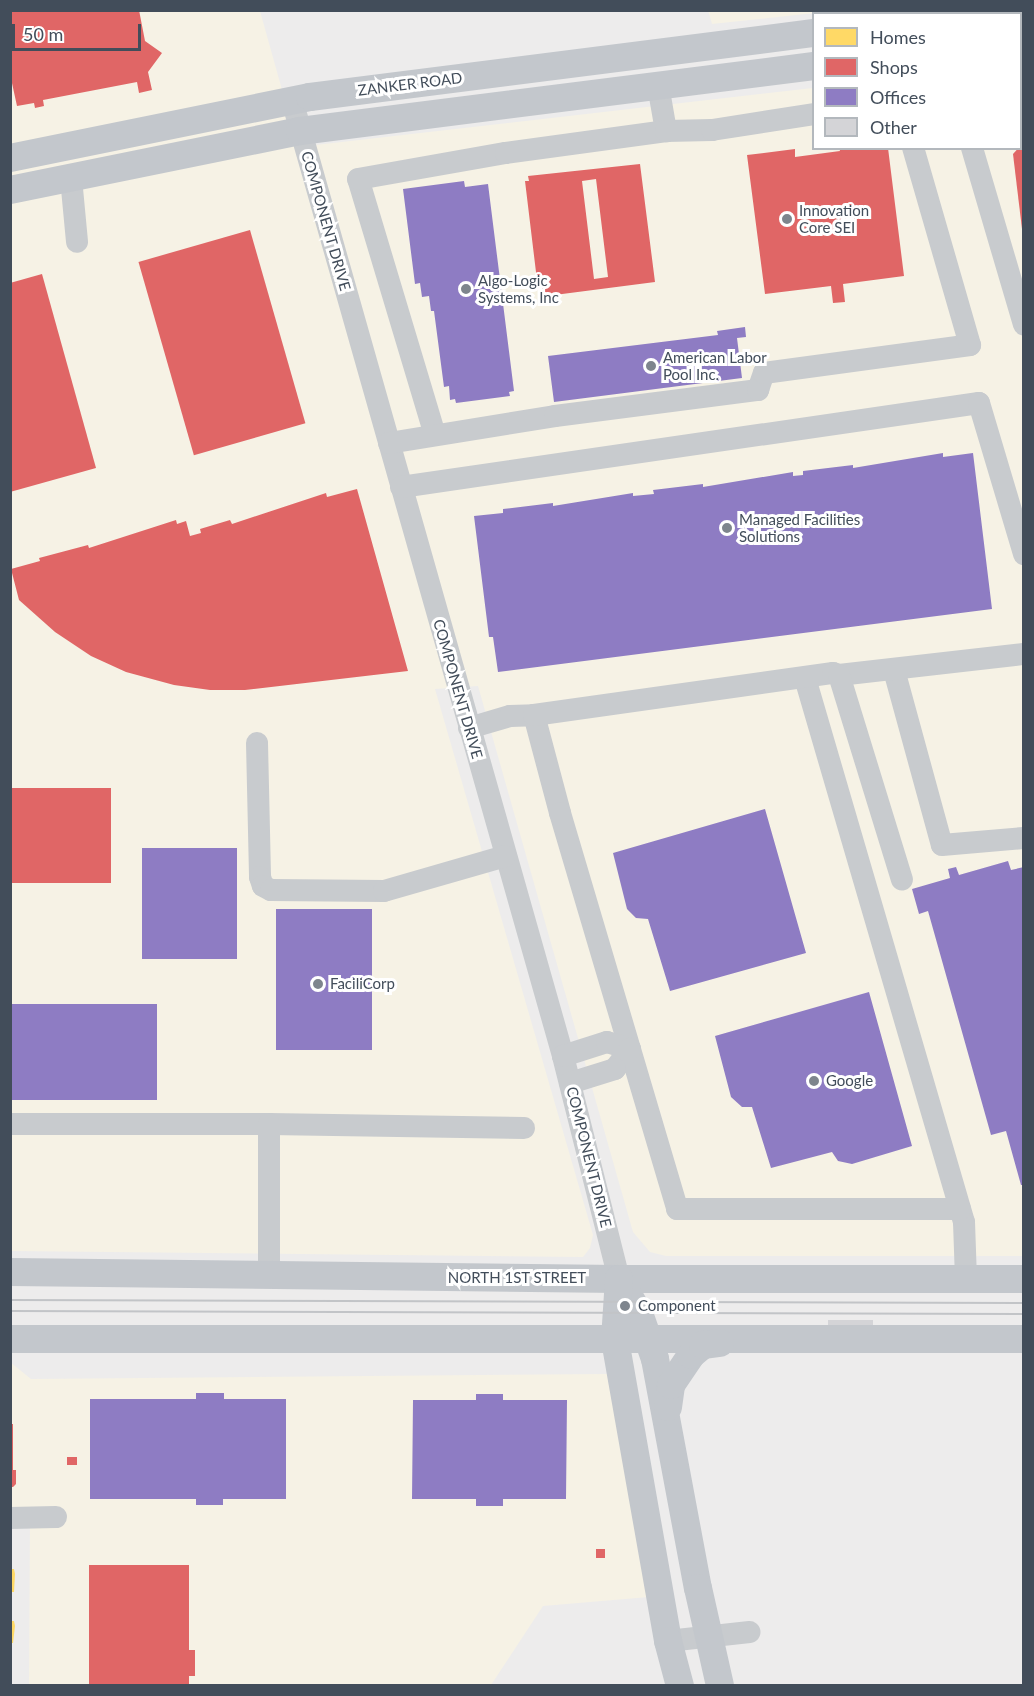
<!DOCTYPE html>
<style>
body{margin:0}
#map{position:relative;width:1034px;height:1696px;overflow:hidden;background:#edecec;font-family:Lato,sans-serif}
div>[style]{position:absolute}
.commercial>*{inset:0;background:#f6f2e5}
.homes>*{inset:0;background:#ffd966}
.shops>*{inset:0;background:#e06666;transform-origin:0 0}
.offices>*{inset:0;background:#8e7cc3;transform-origin:0 0}
.building>*{inset:0;background:#d4d4d7;transform-origin:0 0}
.minor>*{height:22px;margin:-11px;padding:0 11px;transform-origin:11px;border-radius:11px;background:#c8cbce}
.major>*{height:28px;margin:-14px;padding:0 14px;transform-origin:14px;border-radius:14px;background:#c3c7cc}
.tram>*{height:1.5px;margin:-0.75px;padding:0 0.75px;transform-origin:0.75px;border-radius:0.75px;background:#c2c4c7}
.dots>*{width:16px;height:16px;translate:-50% -50%;box-sizing:border-box;border:3px solid #fff;border-radius:50%}
span{translate:-50% -50%;white-space:nowrap;text-align:center;line-height:1.15;-webkit-text-stroke:6px #fff;paint-order:stroke}
.street-label{font-size:15px;color:#424d5a}
.poi-label{font-size:15px;color:#424d5a}
.left{translate:0 -50%;text-align:left}
.frame{position:absolute;inset:0;border:12px solid #424d5a;pointer-events:none}
.legend{position:absolute;left:812px;top:12px;width:210px;height:138px;box-sizing:border-box;background:#fff;border:2px solid #b3b8bd;margin:0;padding:8px 10px;list-style:none;font-size:18px;color:#424d5a}
.legend li{display:flex;align-items:center;gap:12px;height:30px}
.legend b{width:30px;border:2px solid #b3b8bd}
.scale{position:absolute;left:12px;top:24px;width:129px;height:27px;box-sizing:border-box;border:3px solid #424d5a;border-top:0;padding-left:8px;font-size:18px;line-height:21px;white-space:nowrap;color:#424d5a;-webkit-text-stroke:4px #fff;paint-order:stroke}
</style>
<div id="map">
<div class="commercial">
<div style="clip-path:polygon(708px 10px,833px 10px,833px 11px,712px 24px)"></div>
<div style="clip-path:polygon(11px 11px,260px 11px,298px 147px,813px 88px,814px 148px,1020px 148px,1020px 63px,1023px 62px,1023px 1256px,666px 1256px,650px 1252px,633px 1232px,478px 686px,435px 689px,593px 1235px,590px 1248px,583px 1257px,11px 1251px)"></div>
<div style="clip-path:polygon(10px 1362px,31px 1379px,607px 1374px,649px 1597px,543px 1606px,491px 1685px,29px 1685px,30px 1518px,11px 1518px)"></div>
</div>
<div class="homes">
<div style="clip-path:polygon(10px 1569px,14px 1569px,15px 1574px,14px 1592px,10px 1592px)"></div>
<div style="clip-path:polygon(10px 1621px,14px 1621px,15px 1626px,13px 1643px,10px 1643px)"></div>
</div>
<div class="shops">
<div style="clip-path:polygon(10px 10px,139px 10px,145px 41px,162px 53px,148px 72px,152px 90px,139px 93px,137px 82px,43px 100px,44px 106px,35px 108px,34px 103px,17px 106px,10px 74px)"></div>
<div style="clip-path:polygon(1024px 142px,1024px 229px,1022px 229px,1013px 154px)"></div>
<div style="clip-path:polygon(839px 148px,888px 148px,904px 276px,843px 284px,845px 302px,833px 303px,831px 286px,765px 294px,747px 155px,795px 149px,795px 157px,840px 151px)"></div>
<div style="clip-path:polygon(evenodd,640px 164px,655px 282px,539px 297px,525px 181px,529px 181px,528px 176px,640px 164px,596px 179px,608px 277px,594px 279px,582px 181px,596px 179px)"></div>
<div style="left:250px;top:230px;width:201px;height:116px;rotate:74deg"></div>
<div style="clip-path:polygon(42px 274px,96px 468px,10px 492px,10px 283px)"></div>
<div style="clip-path:polygon(357px 489px,408px 671px,245px 690px,210px 690px,174px 685px,126px 672px,91px 656px,55px 632px,19px 600px,11px 569px,40px 561px,39px 558px,88px 545px,89px 548px,176px 520px,177px 524px,186px 521px,190px 536px,201px 533px,200px 529px,230px 520px,232px 524px,326px 493px,327px 497px)"></div>
<div style="left:10px;top:788px;width:101px;height:95px"></div>
<div style="clip-path:polygon(10px 1424px,13px 1424px,13px 1470px,16px 1470px,16px 1484px,13px 1487px,10px 1487px)"></div>
<div style="left:77px;top:1457px;width:8px;height:10px;rotate:90deg"></div>
<div style="left:596px;top:1549px;width:9px;height:9px"></div>
<div style="clip-path:polygon(89px 1565px,189px 1565px,189px 1650px,195px 1650px,195px 1676px,189px 1676px,189px 1686px,89px 1686px)"></div>
</div>
<div class="offices">
<div style="clip-path:polygon(464px 181px,465px 187px,488px 184px,514px 391px,509px 392px,510px 396px,456px 403px,455px 399px,450px 400px,449px 386px,444px 387px,434px 311px,431px 311px,429px 296px,422px 297px,420px 283px,415px 284px,403px 189px)"></div>
<div style="clip-path:polygon(745px 327px,746px 337px,737px 338px,742px 378px,554px 402px,548px 356px,718px 335px,717px 331px)"></div>
<div style="clip-path:polygon(943px 453px,943px 457px,973px 453px,992px 609px,498px 672px,493px 637px,489px 637px,474px 516px,503px 513px,503px 509px,553px 503px,553px 506px,633px 493px,633px 496px,654px 494px,653px 490px,703px 484px,703px 487px,793px 472px,793px 476px,803px 475px,803px 471px,853px 465px,853px 468px)"></div>
<div style="clip-path:polygon(765px 809px,806px 953px,670px 991px,648px 919px,636px 918px,627px 909px,613px 853px)"></div>
<div style="left:142px;top:848px;width:95px;height:111px"></div>
<div style="clip-path:polygon(1008px 861px,1011px 870px,1024px 867px,1024px 1185px,1021px 1185px,1006px 1131px,991px 1135px,928px 911px,919px 914px,912px 889px,950px 878px,948px 869px,956px 867px,959px 875px)"></div>
<div style="left:372px;top:909px;width:141px;height:96px;rotate:90deg"></div>
<div style="clip-path:polygon(869px 992px,912px 1146px,852px 1164px,838px 1161px,832px 1152px,771px 1168px,752px 1107px,742px 1107px,731px 1097px,715px 1036px)"></div>
<div style="left:10px;top:1004px;width:147px;height:96px"></div>
<div style="clip-path:polygon(196px 1393px,224px 1393px,224px 1399px,286px 1399px,286px 1499px,223px 1499px,223px 1505px,196px 1505px,196px 1499px,90px 1499px,90px 1399px,196px 1399px)"></div>
<div style="clip-path:polygon(476px 1394px,503px 1394px,503px 1400px,567px 1400px,566px 1499px,503px 1499px,503px 1506px,476px 1506px,476px 1499px,412px 1499px,413px 1400px,476px 1400px)"></div>
</div>
<div class="building">
<div style="left:828px;top:1320px;width:45px;height:7px"></div>
</div>
<div class="minor">
<div style="left:658px;top:85px;width:47px;rotate:80.1deg"></div>
<div style="left:292px;top:100px;width:994px;rotate:74.17deg"></div>
<div style="left:563px;top:1056px;width:230px;rotate:75.9deg"></div>
<div style="left:1020px;top:110px;width:4px;rotate:-14deg"></div>
<div style="left:972px;top:148px;width:184px;rotate:73.6deg"></div>
<div style="left:71px;top:178px;width:64px;rotate:84.6deg"></div>
<div style="left:435px;top:435px;width:267px;rotate:-106.7deg"></div>
<div style="left:358px;top:179px;width:150px;rotate:-10deg"></div>
<div style="left:506px;top:153px;width:162px;rotate:-7.8deg"></div>
<div style="left:666px;top:131px;width:46px;rotate:-1.2deg"></div>
<div style="left:712px;top:130px;width:103px;rotate:-8.9deg"></div>
<div style="left:389px;top:443px;width:168px;rotate:-9.2deg"></div>
<div style="left:555px;top:416px;width:205px;rotate:-7.3deg"></div>
<div style="left:758px;top:390px;width:18px;rotate:-71deg"></div>
<div style="left:764px;top:373px;width:208px;rotate:-7.7deg"></div>
<div style="left:970px;top:345px;width:205px;rotate:-106.1deg"></div>
<div style="left:401px;top:487px;width:584px;rotate:-8.27deg"></div>
<div style="left:979px;top:403px;width:158px;rotate:73.4deg"></div>
<div style="left:894px;top:670px;width:181px;rotate:74.7deg"></div>
<div style="left:942px;top:845px;width:82px;rotate:-4.9deg"></div>
<div style="left:839px;top:675px;width:186px;rotate:-6.5deg"></div>
<div style="left:805px;top:678px;width:567px;rotate:73.71deg"></div>
<div style="left:964px;top:1222px;width:57px;rotate:88deg"></div>
<div style="left:534px;top:715px;width:101px;rotate:75.1deg"></div>
<div style="left:560px;top:813px;width:413px;rotate:73.5deg"></div>
<div style="left:677px;top:1209px;width:283px"></div>
<div style="left:469px;top:728px;width:43px;rotate:-16.3deg"></div>
<div style="left:510px;top:716px;width:24px;rotate:-2deg"></div>
<div style="left:534px;top:715px;width:302px;rotate:-8deg"></div>
<div style="left:833px;top:673px;width:6px;rotate:18deg"></div>
<div style="left:839px;top:675px;width:214px;rotate:72.9deg"></div>
<div style="left:257px;top:743px;width:134px;rotate:88.7deg"></div>
<div style="left:260px;top:877px;width:9px;rotate:72deg"></div>
<div style="left:263px;top:886px;width:9px;rotate:27deg"></div>
<div style="left:271px;top:890px;width:113px;rotate:0.5deg"></div>
<div style="left:384px;top:891px;width:126px;rotate:-16.1deg"></div>
<div style="left:563px;top:1056px;width:46px;rotate:-17.7deg"></div>
<div style="left:607px;top:1042px;width:24px;rotate:17deg"></div>
<div style="left:630px;top:1049px;width:25px;rotate:127deg"></div>
<div style="left:615px;top:1069px;width:47px;rotate:162.7deg"></div>
<div style="left:10px;top:1124px;width:259px"></div>
<div style="left:269px;top:1124px;width:255px;rotate:0.9deg"></div>
<div style="left:269px;top:1276px;width:152px;rotate:-90deg"></div>
<div style="left:10px;top:1518px;width:46px;rotate:-1.2deg"></div>
<div style="left:668px;top:1641px;width:82px;rotate:-6.3deg"></div>
</div>
<div class="major">
<div style="left:970px;top:14px;width:24px;rotate:-9deg"></div>
<div style="left:1020px;top:39px;width:4px"></div>
<div style="left:10px;top:158px;width:306px;rotate:-11.5deg"></div>
<div style="left:310px;top:97px;width:508px;rotate:-7.24deg"></div>
<div style="left:10px;top:190px;width:296px;rotate:-11.5deg"></div>
<div style="left:300px;top:131px;width:518px;rotate:-7.21deg"></div>
<div style="left:10px;top:1272px;width:609px;rotate:0.66deg"></div>
<div style="left:619px;top:1279px;width:405px"></div>
<div style="left:619px;top:1279px;width:39px;rotate:60deg"></div>
<div style="left:639px;top:1313px;width:49px;rotate:70.8deg"></div>
<div style="left:655px;top:1359px;width:233px;rotate:79.4deg"></div>
<div style="left:698px;top:1588px;width:100px;rotate:77.3deg"></div>
<div style="left:619px;top:1279px;width:61px;rotate:93.8deg"></div>
<div style="left:615px;top:1340px;width:306px;rotate:80deg"></div>
<div style="left:668px;top:1641px;width:47px;rotate:75.1deg"></div>
<div style="left:10px;top:1339px;width:1014px"></div>
<div style="left:668px;top:1407px;width:22px;rotate:-82deg"></div>
<div style="left:671px;top:1385px;width:36px;rotate:-56deg"></div>
<div style="left:691px;top:1355px;width:16px;rotate:-40deg"></div>
<div style="left:703px;top:1345px;width:17px;rotate:-7deg"></div>
</div>
<div class="tram">
<div style="left:10px;top:1300px;width:1014px;rotate:0.17deg"></div>
<div style="left:10px;top:1311px;width:1014px;rotate:0.17deg"></div>
</div>
<div class="dots">
<div style="left:787px;top:219px;background:#7e858d"></div>
<div style="left:466px;top:289px;background:#7e858d"></div>
<div style="left:651px;top:366px;background:#7e858d"></div>
<div style="left:727px;top:528px;background:#7e858d"></div>
<div style="left:318px;top:984px;background:#7e858d"></div>
<div style="left:814px;top:1081px;background:#7e858d"></div>
<div style="left:625px;top:1306px;background:#7e858d"></div>
</div>
<div class="street-label">
<span style="left:410px;top:84px;rotate:-7deg">ZANKER ROAD</span>
<span style="left:326px;top:221px;rotate:74deg">COMPONENT DRIVE</span>
<span style="left:458px;top:689px;rotate:74deg">COMPONENT DRIVE</span>
<span style="left:589px;top:1157px;rotate:76deg">COMPONENT DRIVE</span>
<span style="left:517px;top:1278px">NORTH 1ST STREET</span>
</div>
<div class="poi-label">
<span class="left" style="left:799px;top:219px">Innovation<br>Core SEI</span>
<span class="left" style="left:478px;top:289px">Algo-Logic<br>Systems, Inc</span>
<span class="left" style="left:663px;top:366px">American Labor<br>Pool Inc.</span>
<span class="left" style="left:739px;top:528px">Managed Facilities<br>Solutions</span>
<span class="left" style="left:330px;top:984px">FaciliCorp</span>
<span class="left" style="left:826px;top:1081px">Google</span>
<span class="left" style="left:638px;top:1306px">Component</span>
</div>
<div class="frame"></div>
<ul class="legend">
<li><b style="height:16px;background:#ffd966"></b>Homes</li>
<li><b style="height:16px;background:#e06666"></b>Shops</li>
<li><b style="height:16px;background:#8e7cc3"></b>Offices</li>
<li><b style="height:16px;background:#d4d4d7"></b>Other</li>
</ul>
<div class="scale">50 m</div>
</div>
